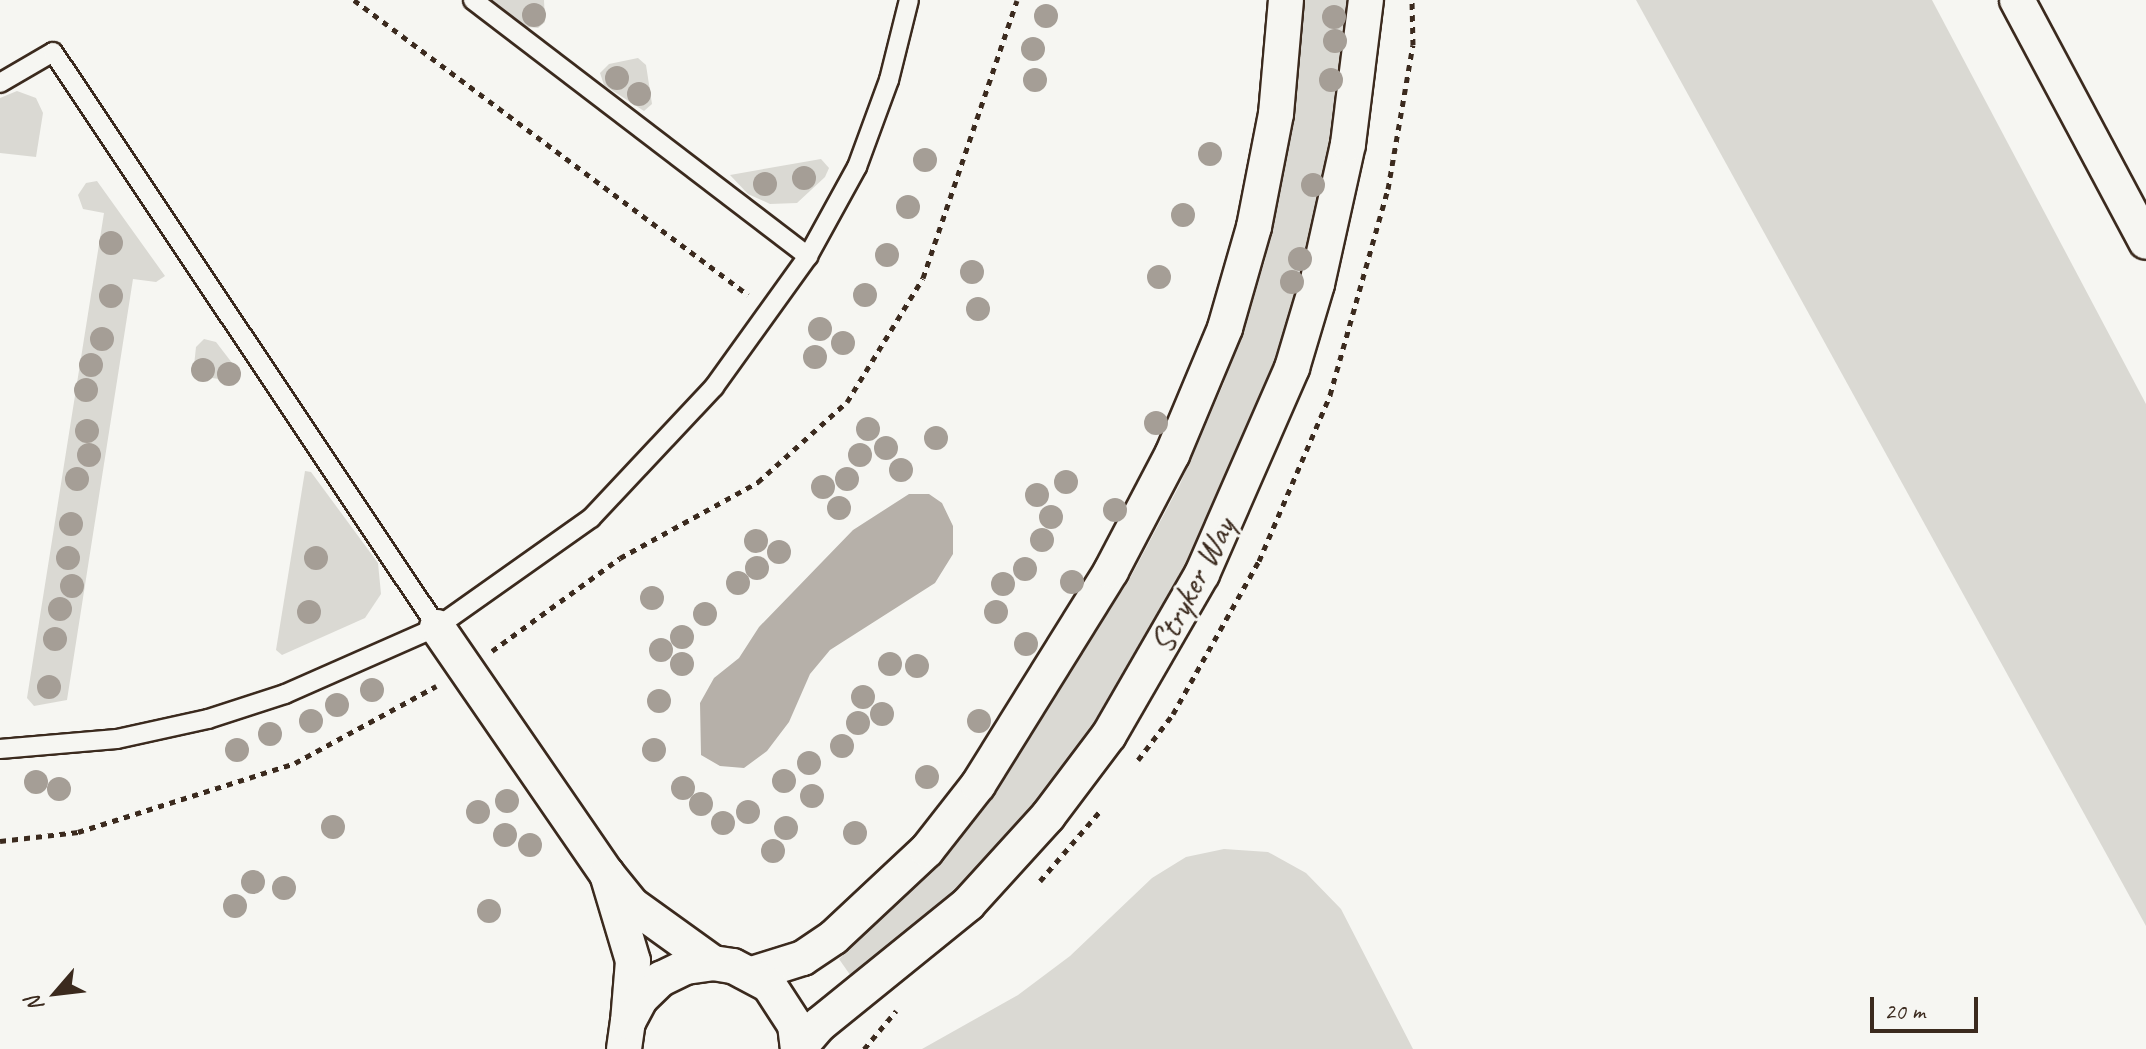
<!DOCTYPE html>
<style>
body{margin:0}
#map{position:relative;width:2146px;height:1049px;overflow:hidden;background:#f6f6f2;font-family:Caveat,sans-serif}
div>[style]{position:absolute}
.green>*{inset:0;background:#dad9d3}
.water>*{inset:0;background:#b6b0a9}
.path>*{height:5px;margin-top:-2.5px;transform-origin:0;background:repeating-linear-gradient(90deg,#3b2a1e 0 6px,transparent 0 12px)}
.roads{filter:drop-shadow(2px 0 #3b2a1e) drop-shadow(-2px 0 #3b2a1e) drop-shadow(0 2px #3b2a1e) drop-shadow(0 -2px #3b2a1e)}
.service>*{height:18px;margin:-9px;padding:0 9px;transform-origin:9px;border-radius:9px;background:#f6f6f2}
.minor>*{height:34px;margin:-17px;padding:0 17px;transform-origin:17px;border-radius:17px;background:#f6f6f2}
.trees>*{width:24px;height:24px;margin:-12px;border-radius:50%;background:#a59e96}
span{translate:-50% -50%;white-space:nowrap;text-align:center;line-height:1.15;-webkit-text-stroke:6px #f6f6f2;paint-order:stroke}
.street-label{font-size:34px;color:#3b2a1e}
.north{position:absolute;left:16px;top:953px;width:80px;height:80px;-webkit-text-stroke:6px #f6f6f2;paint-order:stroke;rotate:242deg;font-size:22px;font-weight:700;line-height:32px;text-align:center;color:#3b2a1e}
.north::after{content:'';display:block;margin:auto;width:28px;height:36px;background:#3b2a1e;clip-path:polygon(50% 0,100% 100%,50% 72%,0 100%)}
.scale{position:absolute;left:1870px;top:997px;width:108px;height:36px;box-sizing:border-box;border:4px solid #3b2a1e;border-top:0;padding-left:10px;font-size:24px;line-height:28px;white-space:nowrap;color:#3b2a1e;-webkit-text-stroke:6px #f6f6f2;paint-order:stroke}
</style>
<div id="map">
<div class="green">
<div style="clip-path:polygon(491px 0,544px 0,545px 22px,538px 28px,527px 27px)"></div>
<div style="clip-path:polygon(1305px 0,1350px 0,1337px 124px,1300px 288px,1275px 371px,1215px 517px,1106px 710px,1067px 766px,983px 865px,853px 979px,839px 959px,952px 850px,1128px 582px,1180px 484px,1223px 385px,1265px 261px,1289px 141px)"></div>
<div style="clip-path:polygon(1636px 0,1932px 0,2146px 404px,2146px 926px)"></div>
<div style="clip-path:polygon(638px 58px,646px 65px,652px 104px,644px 111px,604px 85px,600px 73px,609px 64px)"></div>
<div style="clip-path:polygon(17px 91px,36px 98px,43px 113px,36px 157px,0 153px,0 98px)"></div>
<div style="clip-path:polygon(821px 159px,829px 168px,825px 177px,797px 203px,770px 204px,748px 194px,730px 175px)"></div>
<div style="clip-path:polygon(97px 181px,165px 276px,156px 282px,133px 279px,67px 700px,34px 706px,27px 698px,104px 213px,83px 209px,78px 195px,86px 183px)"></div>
<div style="clip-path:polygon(204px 339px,216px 342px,239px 372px,238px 382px,193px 375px,196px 347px)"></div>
<div style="clip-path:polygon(305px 471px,311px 472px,378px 563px,381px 594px,365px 618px,282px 655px,276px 650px)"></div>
<div style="clip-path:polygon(1224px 849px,1268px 852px,1306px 873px,1341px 909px,1413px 1049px,922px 1049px,1018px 995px,1070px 956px,1152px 878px,1186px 857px)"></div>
</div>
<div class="water">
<div style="clip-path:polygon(909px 494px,929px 494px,942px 503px,953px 526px,953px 554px,935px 583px,830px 650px,810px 674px,789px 722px,767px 751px,744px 768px,720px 766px,701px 755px,700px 703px,714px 678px,739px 658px,759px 627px,853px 530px)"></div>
</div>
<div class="path">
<div style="left:354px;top:0;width:492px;rotate:36.8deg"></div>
<div style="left:492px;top:651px;width:158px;rotate:-36deg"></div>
<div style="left:620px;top:558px;width:158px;rotate:-28.8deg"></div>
<div style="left:758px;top:482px;width:120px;rotate:-42deg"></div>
<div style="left:847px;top:402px;width:145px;rotate:-58.5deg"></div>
<div style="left:923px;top:278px;width:293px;rotate:-71.3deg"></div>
<div style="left:1138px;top:760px;width:58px;rotate:-52.7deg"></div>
<div style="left:1173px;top:714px;width:176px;rotate:-60.7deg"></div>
<div style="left:1259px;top:561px;width:181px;rotate:-66.8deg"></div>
<div style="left:1330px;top:395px;width:214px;rotate:-74.3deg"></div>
<div style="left:1388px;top:189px;width:146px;rotate:-80.2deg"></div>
<div style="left:1413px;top:45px;width:45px;rotate:-91.3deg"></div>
<div style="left:0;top:841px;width:79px;rotate:-6.6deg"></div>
<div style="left:78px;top:832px;width:228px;rotate:-17.6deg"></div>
<div style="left:295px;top:763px;width:161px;rotate:-28.6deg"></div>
<div style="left:1040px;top:881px;width:94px;rotate:-49.3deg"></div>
<div style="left:864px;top:1049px;width:50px;rotate:-49.9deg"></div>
</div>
<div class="roads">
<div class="service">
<div style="left:473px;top:0;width:422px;rotate:37.4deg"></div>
<div style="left:0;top:83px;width:61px;rotate:-30.3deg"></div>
<div style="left:53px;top:52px;width:691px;rotate:56.26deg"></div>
<div style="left:0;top:749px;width:117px;rotate:-4.9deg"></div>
<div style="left:117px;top:739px;width:93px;rotate:-12.4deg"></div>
<div style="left:208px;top:719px;width:81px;rotate:-18deg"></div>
<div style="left:285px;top:694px;width:166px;rotate:-23.8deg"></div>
<div style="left:437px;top:627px;width:189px;rotate:-35.3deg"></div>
<div style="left:591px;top:518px;width:180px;rotate:-46.8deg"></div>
<div style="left:714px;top:387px;width:161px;rotate:-54.3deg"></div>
<div style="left:808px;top:256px;width:102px;rotate:-61.2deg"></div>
<div style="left:857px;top:167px;width:93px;rotate:-69.8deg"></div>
<div style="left:889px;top:80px;width:82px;rotate:-76deg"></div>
</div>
<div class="minor">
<div style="left:2017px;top:0;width:274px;rotate:61.9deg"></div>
<div style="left:437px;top:627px;width:300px;rotate:55.5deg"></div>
<div style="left:752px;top:974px;width:53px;rotate:-17.4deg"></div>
<div style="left:803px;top:958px;width:37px;rotate:-34deg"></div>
<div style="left:834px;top:937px;width:127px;rotate:-43.1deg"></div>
<div style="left:927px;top:850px;width:83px;rotate:-51.9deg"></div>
<div style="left:978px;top:785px;width:252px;rotate:-58.1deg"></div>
<div style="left:1111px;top:571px;width:131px;rotate:-62.3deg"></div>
<div style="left:1172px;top:455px;width:138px;rotate:-67.3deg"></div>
<div style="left:1225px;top:328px;width:105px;rotate:-74deg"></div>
<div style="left:1254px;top:227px;width:115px;rotate:-79deg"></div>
<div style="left:1276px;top:114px;width:114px;rotate:-85deg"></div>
<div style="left:628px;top:1022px;width:61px;rotate:-85.3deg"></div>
<div style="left:633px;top:961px;width:91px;rotate:-106.6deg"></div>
<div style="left:607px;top:874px;width:38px;rotate:51deg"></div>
<div style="left:631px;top:904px;width:101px;rotate:35.7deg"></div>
<div style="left:624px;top:1049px;width:27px;rotate:-82deg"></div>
<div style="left:628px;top:1022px;width:27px;rotate:-62deg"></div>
<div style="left:641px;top:998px;width:28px;rotate:-44deg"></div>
<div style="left:661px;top:979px;width:28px;rotate:-26deg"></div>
<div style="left:686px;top:967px;width:27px;rotate:-8deg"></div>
<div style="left:713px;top:963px;width:20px;rotate:9deg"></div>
<div style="left:733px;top:966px;width:41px;rotate:27.8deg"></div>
<div style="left:769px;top:985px;width:48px;rotate:57deg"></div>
<div style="left:795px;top:1025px;width:24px;rotate:83deg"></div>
<div style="left:798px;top:1049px;width:33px;rotate:-49deg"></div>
<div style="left:820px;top:1024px;width:191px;rotate:-39deg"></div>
<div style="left:968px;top:904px;width:119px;rotate:-47.7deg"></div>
<div style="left:1048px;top:816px;width:101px;rotate:-53deg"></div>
<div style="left:1109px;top:735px;width:186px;rotate:-60deg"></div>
<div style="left:1202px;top:574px;width:225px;rotate:-66.4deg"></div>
<div style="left:1292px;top:368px;width:88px;rotate:-73.4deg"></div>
<div style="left:1317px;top:284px;width:143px;rotate:-77.5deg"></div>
<div style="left:1348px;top:144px;width:145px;rotate:-82.9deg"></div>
</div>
</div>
<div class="trees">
<div style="left:534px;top:15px"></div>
<div style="left:1046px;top:16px"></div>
<div style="left:1334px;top:17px"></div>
<div style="left:1335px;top:41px"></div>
<div style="left:1033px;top:49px"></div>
<div style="left:617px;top:78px"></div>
<div style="left:1035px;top:80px"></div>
<div style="left:1331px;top:80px"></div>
<div style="left:639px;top:94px"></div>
<div style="left:1210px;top:154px"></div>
<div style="left:925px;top:160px"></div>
<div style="left:804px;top:178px"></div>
<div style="left:765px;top:184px"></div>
<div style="left:1313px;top:185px"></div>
<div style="left:908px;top:207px"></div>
<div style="left:1183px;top:215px"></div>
<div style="left:111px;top:243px"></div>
<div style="left:887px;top:255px"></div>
<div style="left:1300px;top:259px"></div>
<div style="left:972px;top:272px"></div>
<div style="left:1159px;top:277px"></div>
<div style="left:1292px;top:282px"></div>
<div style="left:865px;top:295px"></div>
<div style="left:111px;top:296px"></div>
<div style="left:978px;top:309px"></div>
<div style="left:820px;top:329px"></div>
<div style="left:102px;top:339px"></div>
<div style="left:843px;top:343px"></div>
<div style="left:815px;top:357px"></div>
<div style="left:91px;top:365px"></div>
<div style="left:203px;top:370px"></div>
<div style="left:229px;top:374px"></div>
<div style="left:86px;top:390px"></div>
<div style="left:1156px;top:423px"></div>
<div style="left:868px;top:429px"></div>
<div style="left:87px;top:431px"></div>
<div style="left:936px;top:438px"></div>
<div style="left:886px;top:448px"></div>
<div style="left:89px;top:455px"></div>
<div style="left:860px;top:455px"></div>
<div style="left:901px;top:470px"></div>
<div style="left:77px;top:479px"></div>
<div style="left:847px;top:479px"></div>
<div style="left:1066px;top:482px"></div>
<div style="left:823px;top:487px"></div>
<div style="left:1037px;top:495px"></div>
<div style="left:839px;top:508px"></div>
<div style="left:1115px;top:510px"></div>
<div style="left:1051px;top:517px"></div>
<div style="left:71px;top:524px"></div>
<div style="left:1042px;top:540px"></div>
<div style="left:756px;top:541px"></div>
<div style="left:779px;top:552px"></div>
<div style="left:68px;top:558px"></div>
<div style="left:316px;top:558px"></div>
<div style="left:757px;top:568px"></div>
<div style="left:1025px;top:569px"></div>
<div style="left:1072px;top:582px"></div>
<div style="left:738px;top:583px"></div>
<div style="left:1003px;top:584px"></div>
<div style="left:72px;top:586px"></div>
<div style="left:652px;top:598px"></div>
<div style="left:60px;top:609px"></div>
<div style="left:309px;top:612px"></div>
<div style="left:996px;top:612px"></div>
<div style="left:705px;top:614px"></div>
<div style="left:682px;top:637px"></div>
<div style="left:55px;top:639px"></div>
<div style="left:1026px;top:644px"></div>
<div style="left:661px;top:650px"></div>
<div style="left:682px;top:664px"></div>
<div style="left:890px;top:664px"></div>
<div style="left:917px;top:666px"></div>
<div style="left:49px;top:687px"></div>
<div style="left:372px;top:690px"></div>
<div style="left:863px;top:697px"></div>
<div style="left:659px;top:701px"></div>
<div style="left:337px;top:705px"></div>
<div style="left:882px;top:714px"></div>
<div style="left:311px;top:721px"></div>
<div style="left:979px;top:721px"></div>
<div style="left:858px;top:723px"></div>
<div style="left:270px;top:734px"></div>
<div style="left:842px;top:746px"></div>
<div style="left:237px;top:750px"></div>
<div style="left:654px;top:750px"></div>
<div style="left:809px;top:763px"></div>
<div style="left:927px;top:777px"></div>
<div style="left:784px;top:781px"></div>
<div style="left:36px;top:782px"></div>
<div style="left:683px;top:788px"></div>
<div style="left:59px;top:789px"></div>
<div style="left:812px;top:796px"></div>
<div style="left:507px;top:801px"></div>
<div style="left:701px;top:804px"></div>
<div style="left:478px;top:812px"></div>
<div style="left:748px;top:812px"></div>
<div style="left:723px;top:823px"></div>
<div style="left:333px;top:827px"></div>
<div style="left:786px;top:828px"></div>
<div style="left:855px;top:833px"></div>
<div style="left:505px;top:835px"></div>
<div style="left:530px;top:845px"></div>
<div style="left:773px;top:851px"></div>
<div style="left:253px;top:882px"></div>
<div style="left:284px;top:888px"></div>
<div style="left:235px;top:906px"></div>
<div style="left:489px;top:911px"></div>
</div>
<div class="street-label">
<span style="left:1192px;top:585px;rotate:-63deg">Stryker Way</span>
</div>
<div class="north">N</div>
<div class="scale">20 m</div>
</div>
